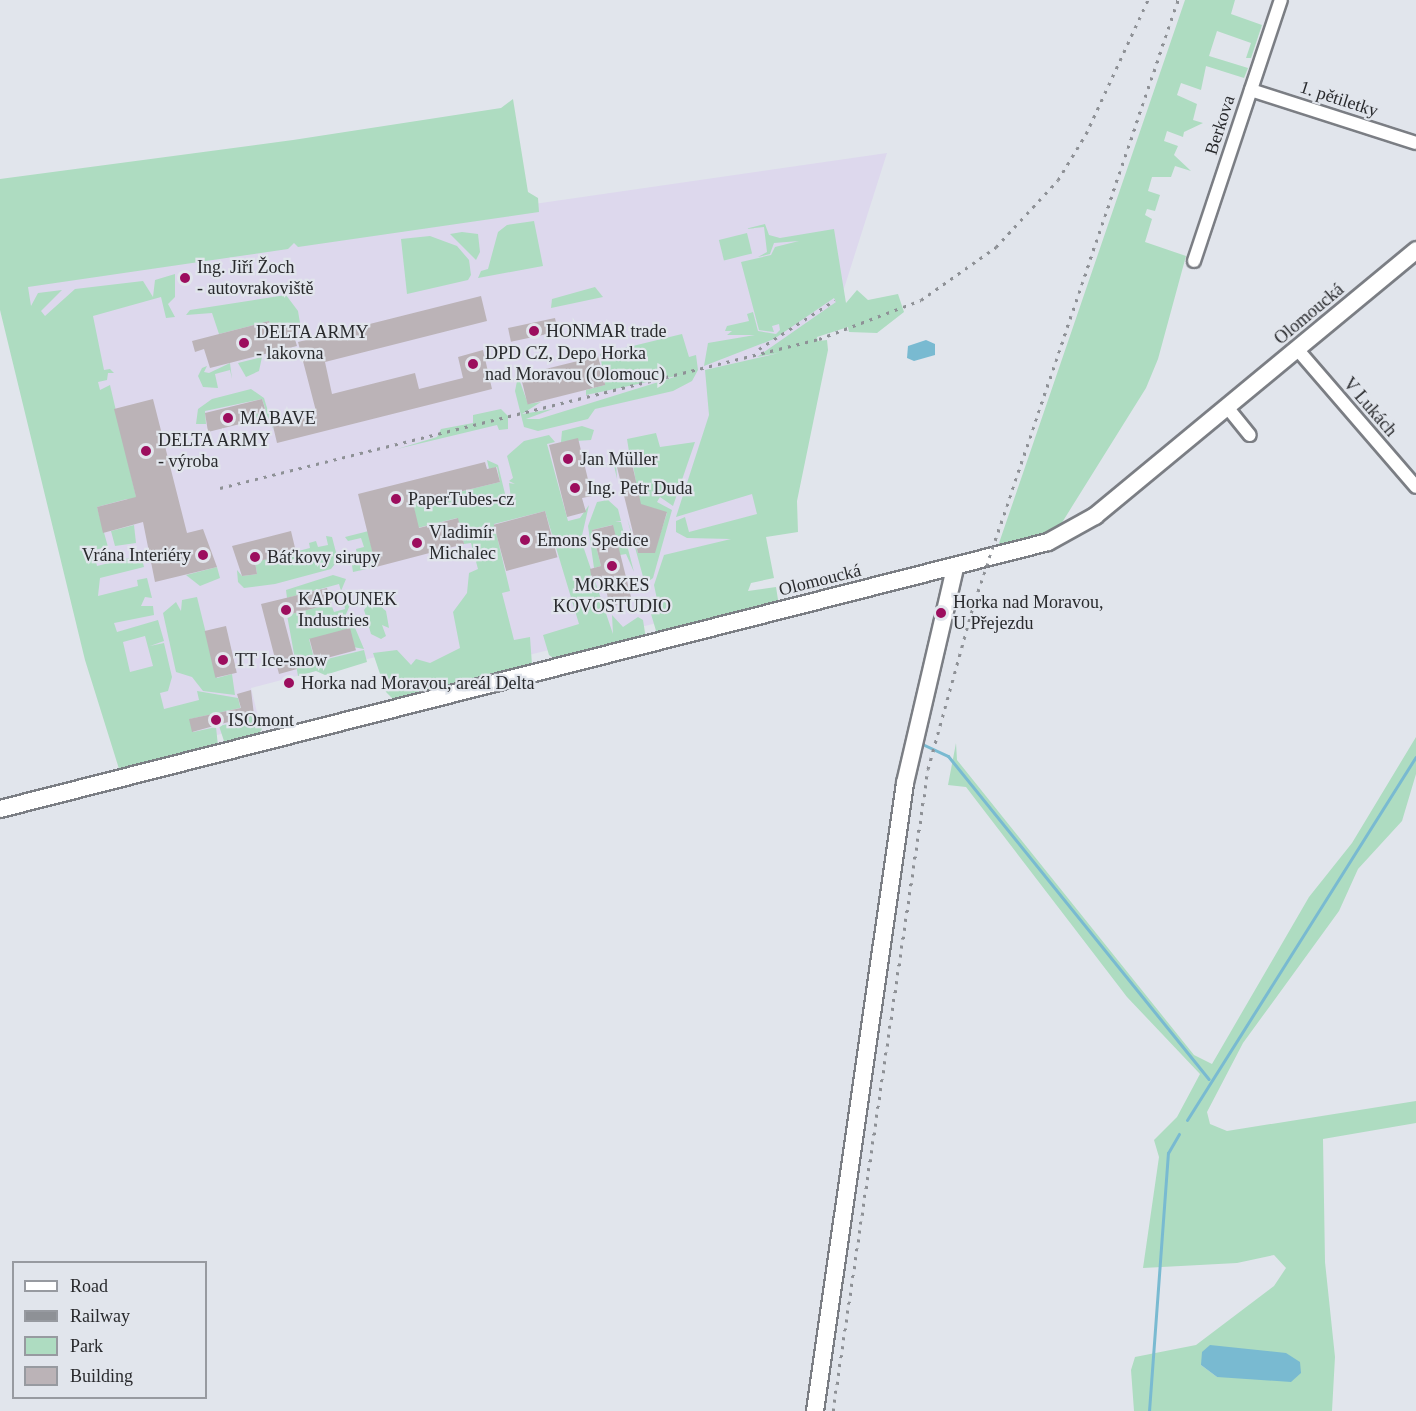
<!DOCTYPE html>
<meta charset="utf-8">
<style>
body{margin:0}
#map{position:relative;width:1416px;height:1411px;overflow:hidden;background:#e1e5ec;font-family:Georgia,serif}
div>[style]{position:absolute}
.industrial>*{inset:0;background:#ddd8ed}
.green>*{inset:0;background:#aedcc1;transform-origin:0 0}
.water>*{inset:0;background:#79bad1}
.stream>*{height:3px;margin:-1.5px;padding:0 1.5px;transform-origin:1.5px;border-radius:1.5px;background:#79bad1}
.building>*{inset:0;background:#bbb3b7;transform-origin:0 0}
.roads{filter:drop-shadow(2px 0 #7b7e84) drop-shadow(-2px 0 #7b7e84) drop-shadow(0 2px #7b7e84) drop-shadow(0 -2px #7b7e84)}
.street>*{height:12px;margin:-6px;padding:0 6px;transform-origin:6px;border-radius:6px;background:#fff}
.secondary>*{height:16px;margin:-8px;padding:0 8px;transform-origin:8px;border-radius:8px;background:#fff}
.rail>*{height:3px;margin-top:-1.5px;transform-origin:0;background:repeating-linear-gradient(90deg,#8e9196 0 3px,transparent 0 9px)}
.dots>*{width:16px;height:16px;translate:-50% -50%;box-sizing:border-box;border:3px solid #e1e5ec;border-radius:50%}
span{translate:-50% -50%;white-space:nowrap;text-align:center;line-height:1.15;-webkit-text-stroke:4.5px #e1e5ec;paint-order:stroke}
.street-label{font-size:18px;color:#292a2d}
.poi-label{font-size:18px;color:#292a2d}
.left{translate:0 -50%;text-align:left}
.right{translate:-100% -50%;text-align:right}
.legend{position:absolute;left:12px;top:1261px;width:195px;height:138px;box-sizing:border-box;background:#e1e5ec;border:2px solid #979aa0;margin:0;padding:8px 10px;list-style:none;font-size:18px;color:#292a2d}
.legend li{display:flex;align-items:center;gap:12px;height:30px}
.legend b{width:30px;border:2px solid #979aa0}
</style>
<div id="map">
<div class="industrial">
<div style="clip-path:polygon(887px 153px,834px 320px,814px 327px,745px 601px,401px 687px,393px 653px,316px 671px,251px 688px,260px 724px,120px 760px,0 281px)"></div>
</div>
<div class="green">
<div style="clip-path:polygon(1185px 0,1235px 0,1231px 14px,1262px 25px,1251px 58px,1246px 58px,1251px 43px,1217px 31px,1209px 56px,1248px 68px,1244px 78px,1206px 66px,1201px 90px,1181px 83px,1177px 95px,1197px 104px,1193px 120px,1203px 123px,1184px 132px,1183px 137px,1167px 131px,1164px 141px,1178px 146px,1174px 155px,1191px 171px,1175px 166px,1171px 177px,1152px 177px,1148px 191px,1160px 195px,1155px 211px,1147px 209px,1145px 215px,1152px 219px,1145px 242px,1186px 256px,1158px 359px,1146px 388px,1058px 529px,997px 549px)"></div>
<div style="clip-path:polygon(evenodd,513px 99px,528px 192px,538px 198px,539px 212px,298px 247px,294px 243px,288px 249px,28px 287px,31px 306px,38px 293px,62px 290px,41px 311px,45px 316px,75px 289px,143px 281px,153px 297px,155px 280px,175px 274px,175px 297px,168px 304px,175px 317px,166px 318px,161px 297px,93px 316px,104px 370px,110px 369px,114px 373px,108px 373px,107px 380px,98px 382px,100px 390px,110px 385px,138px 505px,127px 499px,97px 507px,108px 547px,94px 550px,95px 558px,97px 566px,141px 555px,144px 567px,100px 578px,98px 596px,138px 586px,137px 580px,147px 578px,152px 598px,145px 597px,141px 606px,153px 606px,154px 615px,114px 623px,117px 632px,158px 620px,164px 641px,150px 646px,164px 643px,172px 677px,168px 691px,160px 693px,164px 709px,199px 700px,197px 691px,238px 698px,243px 718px,254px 715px,262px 729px,257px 736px,225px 744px,219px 726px,242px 721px,240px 708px,190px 719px,193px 732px,216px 727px,218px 746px,120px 772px,85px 660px,0 310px,0 179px,293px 140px,501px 108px,513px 99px,145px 636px,153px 666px,130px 672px,123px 642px,145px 636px)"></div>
<div style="clip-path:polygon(534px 221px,543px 266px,478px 278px,481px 271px,488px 269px,498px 232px,507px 225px)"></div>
<div style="clip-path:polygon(765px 224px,769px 235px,780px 238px,834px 229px,846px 303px,857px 290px,868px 300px,898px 294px,904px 312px,877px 333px,849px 332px,848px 327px,817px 337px,818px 341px,827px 340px,828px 350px,797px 501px,798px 532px,766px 537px,774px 578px,751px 583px,748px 591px,776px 587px,779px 606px,657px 634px,651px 614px,658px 604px,654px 585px,664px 555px,731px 539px,687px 538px,676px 532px,676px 521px,685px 517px,689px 532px,757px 514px,752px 494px,676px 517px,709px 415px,705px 370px,779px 353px,757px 357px,836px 302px,834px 298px,774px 339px,704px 366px,708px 343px,755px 335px,727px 335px,732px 331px,725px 331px,727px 326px,749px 321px,747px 314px,753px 312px,758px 331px,776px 334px,780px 330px,779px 324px,772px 326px,774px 332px,759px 330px,741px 262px,771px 255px,775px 247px,799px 241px,774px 243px,770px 254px,758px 257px,767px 252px,764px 227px,745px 229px)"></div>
<div style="clip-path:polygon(462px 232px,478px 234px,480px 252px,476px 260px,450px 234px)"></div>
<div style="left:747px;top:233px;width:21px;height:29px;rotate:76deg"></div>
<div style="clip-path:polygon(430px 236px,457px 246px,469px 260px,471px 275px,468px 280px,407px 294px,401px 239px)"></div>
<div style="clip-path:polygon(595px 287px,603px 297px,551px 308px,552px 299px)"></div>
<div style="clip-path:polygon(286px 295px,298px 311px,300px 323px,272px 331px,269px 321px,219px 334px,212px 313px,186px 315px,190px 310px)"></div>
<div style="clip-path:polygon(682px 334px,689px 357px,696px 355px,698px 370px,692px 381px,673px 391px,595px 409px,588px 419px,538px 431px,524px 427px,515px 391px,518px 376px,528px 404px,541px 402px,522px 414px,553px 409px,526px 419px,539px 419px,681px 375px,586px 395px,586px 390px,605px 385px,600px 354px)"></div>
<div style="clip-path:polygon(262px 357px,259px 371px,246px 377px,238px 363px)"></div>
<div style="clip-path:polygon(230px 363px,232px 379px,230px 370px,215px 374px,218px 388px,203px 387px,198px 376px,202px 368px,207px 366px,204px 372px,209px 373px)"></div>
<div style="clip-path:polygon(251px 389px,264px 398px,274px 431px,268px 417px,257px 419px,255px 414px,266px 411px,262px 399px,205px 411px,206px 424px,196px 424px,198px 409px,212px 399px)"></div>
<div style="clip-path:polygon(501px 409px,508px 416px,508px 429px,499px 430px,497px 425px,397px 449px,437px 437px,441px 429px,473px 423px,473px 415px)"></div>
<div style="clip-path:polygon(582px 426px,594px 430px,591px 440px,561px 442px,562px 431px)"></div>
<div style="clip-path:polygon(656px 433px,660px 447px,695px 442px,673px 506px,660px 497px,657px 502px,672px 510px,653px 578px,645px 584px,627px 518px,638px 553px,654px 553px,667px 513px,652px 508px,645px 532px,632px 460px,616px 463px,617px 479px,613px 461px,630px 458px,627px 439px)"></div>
<div style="clip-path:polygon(549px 435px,555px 442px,547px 444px,568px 521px,580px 518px,589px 505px,581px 540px,613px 634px,612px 615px,623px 627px,638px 617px,643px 620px,646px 639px,556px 660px,549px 655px,543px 635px,579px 624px,545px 511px,494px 524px,510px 591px,502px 593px,514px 640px,530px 637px,532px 665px,393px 699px,386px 692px,373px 653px,397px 650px,411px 665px,416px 659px,430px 663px,460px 648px,453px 612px,467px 593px,469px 573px,478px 569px,471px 543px,464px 544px,457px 518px,370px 540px,376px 567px,353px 572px,350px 552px,357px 555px,356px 549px,364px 547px,361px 538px,348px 541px,345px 537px,416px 519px,413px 503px,500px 482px,497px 467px,489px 469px,487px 460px,498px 465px,508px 506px,512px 507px,509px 483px,515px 484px,509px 481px,513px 478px,507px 456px,524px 441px)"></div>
<div style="clip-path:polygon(608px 500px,618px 509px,621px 521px,615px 522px,621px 522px,634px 572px,626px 554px,620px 555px,612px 525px,592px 530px,601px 566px,594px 568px,588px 526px,597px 502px)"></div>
<div style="clip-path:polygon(134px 525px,136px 543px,115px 546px,111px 531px)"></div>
<div style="clip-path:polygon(326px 536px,332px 537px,338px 560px,331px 569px,275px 584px,244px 588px,238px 582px,237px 570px,242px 576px,257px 574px,255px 562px,310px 548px,309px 543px,316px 541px,318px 547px,328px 545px)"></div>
<div style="clip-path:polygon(217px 567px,220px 578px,200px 586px,186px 575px)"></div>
<div style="clip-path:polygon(333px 575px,346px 579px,341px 591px,339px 584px,287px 598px,286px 590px)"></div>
<div style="clip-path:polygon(197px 597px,217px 678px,232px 674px,235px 695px,203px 691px,192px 677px,176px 672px,163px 613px,176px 602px,181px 611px,182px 600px)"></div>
<div style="clip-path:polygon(372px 599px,386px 611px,389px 628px,382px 625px,386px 636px,381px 639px,371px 634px,364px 610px)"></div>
<div style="clip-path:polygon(344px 601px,350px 605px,343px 621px,353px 623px,364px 649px,309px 639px,315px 662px,364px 650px,367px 662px,325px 675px,316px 671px,298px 676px,287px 615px,331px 604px,334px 612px,345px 609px)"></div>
<div style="clip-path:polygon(evenodd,1416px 737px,1416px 774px,1402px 821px,1358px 869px,1339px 911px,1243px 1043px,1207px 1112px,1210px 1124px,1227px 1131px,1416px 1101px,1416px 1123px,1323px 1139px,1325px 1262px,1335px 1357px,1332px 1411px,1134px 1411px,1131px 1370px,1135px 1357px,1196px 1345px,1274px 1286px,1286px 1268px,1274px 1255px,1237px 1263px,1143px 1268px,1159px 1157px,1154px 1140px,1177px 1117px,1200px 1074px,1127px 997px,966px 787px,948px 785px,956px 743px,957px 760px,1194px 1055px,1212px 1064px,1309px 897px,1352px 843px,1416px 737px,1234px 1348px,1249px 1352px,1217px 1377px,1201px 1365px,1234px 1348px)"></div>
</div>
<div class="water">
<div style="clip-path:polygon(926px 340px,935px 344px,935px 355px,914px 361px,907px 358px,908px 346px)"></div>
<div style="clip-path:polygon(1210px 1345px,1286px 1353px,1300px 1362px,1301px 1373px,1291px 1382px,1217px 1377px,1201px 1365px,1202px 1352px)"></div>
</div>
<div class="stream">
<div style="left:920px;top:743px;width:31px;rotate:25deg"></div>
<div style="left:948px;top:756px;width:415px;rotate:51.1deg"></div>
<div style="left:1187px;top:1120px;width:429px;rotate:-57.8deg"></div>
<div style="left:1149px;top:1411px;width:259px;rotate:-85.8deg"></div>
<div style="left:1168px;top:1153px;width:22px;rotate:-60deg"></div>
</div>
<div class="building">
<div style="clip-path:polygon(481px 296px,487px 321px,325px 362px,332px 394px,415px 373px,419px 389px,463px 378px,458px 357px,483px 350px,492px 389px,277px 443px,273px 426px,317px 415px,298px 342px)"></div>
<div style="left:555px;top:318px;width:14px;height:48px;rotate:78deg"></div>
<div style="clip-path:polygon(269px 321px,272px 331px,291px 326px,297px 346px,210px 368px,204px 349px,195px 352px,192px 341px)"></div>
<div style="left:598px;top:356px;width:30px;height:80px;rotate:76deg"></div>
<div style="clip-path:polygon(153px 399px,187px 533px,203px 529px,217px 567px,155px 582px,143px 522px,103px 533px,97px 507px,136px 497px,114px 409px)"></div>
<div style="clip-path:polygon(262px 399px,266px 412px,251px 415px,252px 421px,208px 432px,205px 413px)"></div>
<div style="clip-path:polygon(578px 438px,592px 496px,582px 498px,586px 512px,567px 517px,549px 445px)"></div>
<div style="clip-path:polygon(631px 459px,641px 504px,667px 512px,655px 553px,638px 553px,616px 463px)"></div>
<div style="clip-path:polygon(485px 462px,487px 469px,496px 467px,500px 482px,413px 503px,419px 528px,458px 518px,464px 544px,376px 567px,358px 494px)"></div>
<div style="left:545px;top:511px;width:48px;height:53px;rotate:75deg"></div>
<div style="clip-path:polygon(613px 525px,632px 601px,610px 607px,603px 577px,592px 580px,590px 569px,601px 566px,592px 530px)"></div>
<div style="clip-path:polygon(291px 531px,296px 552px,255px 562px,257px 574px,242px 576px,232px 546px)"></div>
<div style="clip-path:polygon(327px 588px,331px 604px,283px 616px,297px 669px,279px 674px,261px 604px)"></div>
<div style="left:226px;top:626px;width:48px;height:22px;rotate:77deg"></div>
<div style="left:350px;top:628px;width:23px;height:42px;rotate:75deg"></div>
<div style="clip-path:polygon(251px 690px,254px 715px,192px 732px,189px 719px,241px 708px,237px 694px)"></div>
</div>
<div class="roads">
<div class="street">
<div style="left:1251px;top:90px;width:173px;rotate:17.8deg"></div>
<div style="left:1194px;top:261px;width:275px;rotate:-71.6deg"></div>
<div style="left:1297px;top:349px;width:182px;rotate:49.2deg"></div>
<div style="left:1227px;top:407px;width:36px;rotate:51deg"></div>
</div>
<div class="secondary">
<div style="left:0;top:809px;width:1081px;rotate:-14.29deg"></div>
<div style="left:1048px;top:542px;width:54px;rotate:-29deg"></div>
<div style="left:1095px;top:516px;width:417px;rotate:-39.6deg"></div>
<div style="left:815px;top:1411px;width:634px;rotate:-81.84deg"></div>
<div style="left:905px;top:783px;width:221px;rotate:-76.9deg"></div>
</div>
</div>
<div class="rail">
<div style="left:759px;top:349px;width:90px;rotate:-32.8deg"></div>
<div style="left:220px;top:488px;width:617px;rotate:-13.97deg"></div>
<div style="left:819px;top:339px;width:109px;rotate:-20.9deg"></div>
<div style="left:921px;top:300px;width:92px;rotate:-35.2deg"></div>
<div style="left:996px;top:247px;width:91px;rotate:-47.2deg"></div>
<div style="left:1058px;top:180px;width:54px;rotate:-58.7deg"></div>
<div style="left:1086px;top:134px;width:148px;rotate:-65.2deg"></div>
<div style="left:833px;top:1411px;width:649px;rotate:-81.58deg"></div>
<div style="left:928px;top:769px;width:175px;rotate:-74.5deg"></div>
<div style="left:975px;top:600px;width:633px;rotate:-71.31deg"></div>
</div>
<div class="dots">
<div style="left:185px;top:278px;background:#9c0e5e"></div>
<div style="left:534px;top:331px;background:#9c0e5e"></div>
<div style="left:244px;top:343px;background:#9c0e5e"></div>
<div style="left:473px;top:364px;background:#9c0e5e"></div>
<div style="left:228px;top:418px;background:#9c0e5e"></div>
<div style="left:146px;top:451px;background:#9c0e5e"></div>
<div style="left:568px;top:459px;background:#9c0e5e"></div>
<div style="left:575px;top:488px;background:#9c0e5e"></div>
<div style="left:396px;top:499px;background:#9c0e5e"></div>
<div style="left:525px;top:540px;background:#9c0e5e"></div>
<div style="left:417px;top:543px;background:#9c0e5e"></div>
<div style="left:203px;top:555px;background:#9c0e5e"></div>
<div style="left:255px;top:557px;background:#9c0e5e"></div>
<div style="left:612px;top:566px;background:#9c0e5e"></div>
<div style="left:286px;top:610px;background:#9c0e5e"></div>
<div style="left:941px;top:613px;background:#9c0e5e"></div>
<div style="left:223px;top:660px;background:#9c0e5e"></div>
<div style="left:289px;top:683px;background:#9c0e5e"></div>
<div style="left:216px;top:720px;background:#9c0e5e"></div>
</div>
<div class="street-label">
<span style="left:1339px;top:99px;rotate:18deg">1. pětiletky</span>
<span style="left:1220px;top:125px;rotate:-72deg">Berkova</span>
<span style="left:1309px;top:314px;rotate:-40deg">Olomoucká</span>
<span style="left:1370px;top:407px;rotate:49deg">V Lukách</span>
<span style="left:820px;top:580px;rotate:-14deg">Olomoucká</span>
</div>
<div class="poi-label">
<span class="left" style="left:197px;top:278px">Ing. Jiří Žoch<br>- autovrakoviště</span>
<span class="left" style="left:546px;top:331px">HONMAR trade</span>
<span class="left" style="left:256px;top:343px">DELTA ARMY<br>- lakovna</span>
<span class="left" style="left:485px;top:364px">DPD CZ, Depo Horka<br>nad Moravou (Olomouc)</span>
<span class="left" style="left:240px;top:418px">MABAVE</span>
<span class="left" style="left:158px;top:451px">DELTA ARMY<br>- výroba</span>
<span class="left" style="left:580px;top:459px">Jan Müller</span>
<span class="left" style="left:587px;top:488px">Ing. Petr Duda</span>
<span class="left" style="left:408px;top:499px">PaperTubes-cz</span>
<span class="left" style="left:429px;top:543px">Vladimír<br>Michalec</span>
<span class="left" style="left:537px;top:540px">Emons Spedice</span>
<span class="right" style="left:191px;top:555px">Vrána Interiéry</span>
<span class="left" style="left:267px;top:557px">Báťkovy sirupy</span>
<span style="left:612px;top:596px">MORKES<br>KOVOSTUDIO</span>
<span class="left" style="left:298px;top:610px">KAPOUNEK<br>Industries</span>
<span class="left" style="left:953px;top:613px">Horka nad Moravou,<br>U Přejezdu</span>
<span class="left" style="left:235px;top:660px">TT Ice-snow</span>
<span class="left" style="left:301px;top:683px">Horka nad Moravou, areál Delta</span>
<span class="left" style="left:228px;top:720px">ISOmont</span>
</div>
<ul class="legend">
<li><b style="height:8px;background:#fff"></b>Road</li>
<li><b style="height:8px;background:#8e9196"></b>Railway</li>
<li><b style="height:16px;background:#aedcc1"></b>Park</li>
<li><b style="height:16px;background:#bbb3b7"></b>Building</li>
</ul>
</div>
